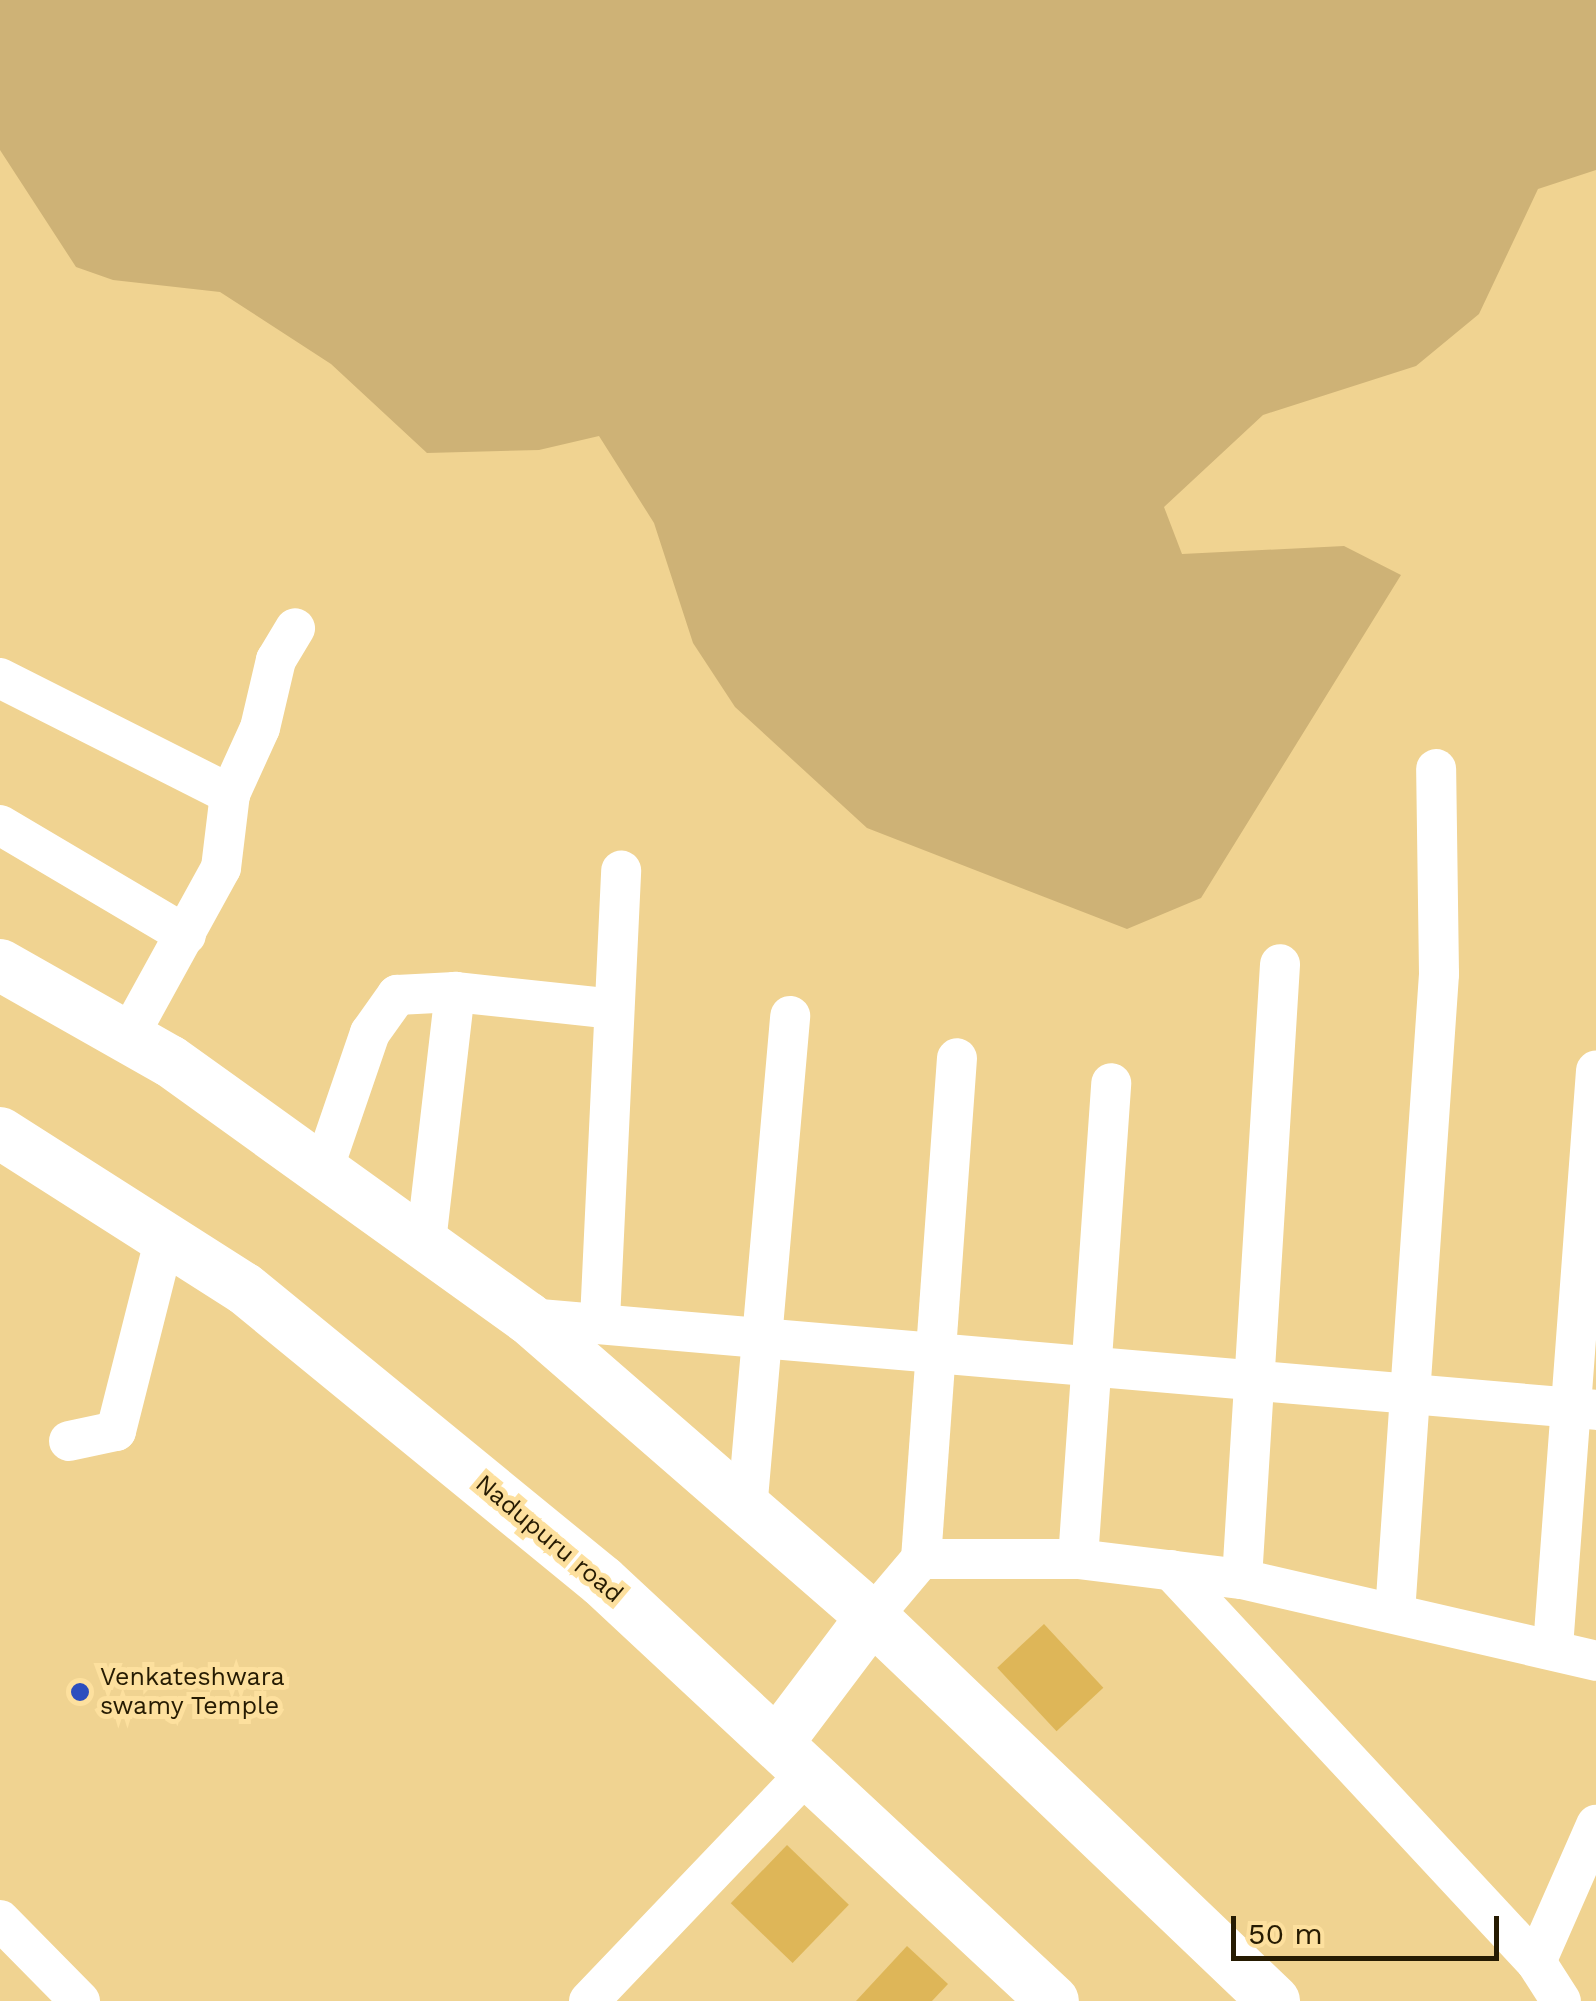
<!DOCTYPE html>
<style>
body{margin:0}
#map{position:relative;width:1596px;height:2001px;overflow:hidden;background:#f0d391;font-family:"Work Sans",sans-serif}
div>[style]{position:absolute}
.green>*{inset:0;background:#ceb276}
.building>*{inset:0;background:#deb658;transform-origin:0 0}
.minor>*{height:40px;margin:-20px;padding:0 20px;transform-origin:20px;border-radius:20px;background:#fff}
.tertiary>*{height:52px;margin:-26px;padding:0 26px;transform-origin:26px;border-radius:26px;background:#fff}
.dots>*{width:28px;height:28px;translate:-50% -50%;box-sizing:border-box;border:5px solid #fde09e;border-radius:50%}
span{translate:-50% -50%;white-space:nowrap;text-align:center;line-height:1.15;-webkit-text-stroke:10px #fde09e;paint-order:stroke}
.street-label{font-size:25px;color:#261b02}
.poi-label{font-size:25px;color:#261b02}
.left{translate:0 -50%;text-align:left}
.scale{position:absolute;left:1231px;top:1916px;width:268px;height:45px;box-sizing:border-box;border:5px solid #261b02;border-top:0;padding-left:12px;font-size:30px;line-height:35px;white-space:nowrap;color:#261b02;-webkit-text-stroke:8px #fde09e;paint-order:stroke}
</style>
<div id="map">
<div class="green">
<div style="clip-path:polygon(0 0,1596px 0,1596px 170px,1538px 189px,1479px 314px,1416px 366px,1263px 415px,1164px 507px,1182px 554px,1344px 546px,1401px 575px,1201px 898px,1127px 929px,867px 828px,735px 707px,693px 643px,654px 523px,599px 436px,539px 450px,427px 453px,331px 364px,220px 292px,113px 280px,76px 267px,0 150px)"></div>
</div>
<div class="building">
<div style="left:1044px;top:1624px;width:87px;height:64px;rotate:47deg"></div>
<div style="left:787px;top:1845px;width:86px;height:81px;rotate:44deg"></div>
<div style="clip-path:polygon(907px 1946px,948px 1984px,932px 2001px,856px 2001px)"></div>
</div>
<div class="minor">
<div style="left:0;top:678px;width:258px;rotate:26.8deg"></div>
<div style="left:0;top:825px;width:216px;rotate:30.6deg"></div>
<div style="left:128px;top:1037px;width:193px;rotate:-61.2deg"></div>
<div style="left:221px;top:868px;width:75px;rotate:-83.1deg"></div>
<div style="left:230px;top:794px;width:72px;rotate:-65.6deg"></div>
<div style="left:260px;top:728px;width:70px;rotate:-76.8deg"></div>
<div style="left:276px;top:660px;width:37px;rotate:-59deg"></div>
<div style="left:324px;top:1167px;width:142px;rotate:-71.1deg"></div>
<div style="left:370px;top:1033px;width:47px;rotate:-54.6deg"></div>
<div style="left:397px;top:995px;width:58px;rotate:-3deg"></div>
<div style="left:455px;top:992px;width:160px;rotate:6.1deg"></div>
<div style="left:426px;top:1242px;width:252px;rotate:-83.4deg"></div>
<div style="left:528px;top:1318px;width:1072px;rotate:4.92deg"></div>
<div style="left:600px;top:1320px;width:450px;rotate:-87.3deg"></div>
<div style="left:69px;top:1441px;width:48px;rotate:-12deg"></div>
<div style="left:116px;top:1431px;width:199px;rotate:-75.8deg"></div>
<div style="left:747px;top:1510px;width:496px;rotate:-85deg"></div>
<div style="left:921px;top:1559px;width:502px;rotate:-85.89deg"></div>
<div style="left:1078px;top:1559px;width:477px;rotate:-86deg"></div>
<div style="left:1171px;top:1570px;width:536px;rotate:47.04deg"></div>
<div style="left:1536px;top:1962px;width:46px;rotate:57.3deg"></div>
<div style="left:1242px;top:1579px;width:616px;rotate:-86.46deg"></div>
<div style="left:1395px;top:1613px;width:641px;rotate:-86.06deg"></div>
<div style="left:1439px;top:974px;width:205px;rotate:-90.8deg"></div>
<div style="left:872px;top:1617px;width:76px;rotate:-49.8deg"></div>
<div style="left:921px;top:1559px;width:157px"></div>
<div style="left:1078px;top:1559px;width:165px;rotate:7deg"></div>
<div style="left:1242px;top:1579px;width:363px;rotate:13deg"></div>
<div style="left:1553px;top:1647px;width:578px;rotate:-85.73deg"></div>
<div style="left:0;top:1920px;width:114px;rotate:45.4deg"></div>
<div style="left:1536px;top:1962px;width:150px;rotate:-66.3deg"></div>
<div style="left:589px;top:2001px;width:317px;rotate:-46.3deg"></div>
</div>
<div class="tertiary">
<div style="left:0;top:965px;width:195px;rotate:29.5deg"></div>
<div style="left:170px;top:1061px;width:441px;rotate:35.7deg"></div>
<div style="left:528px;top:1318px;width:456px;rotate:41deg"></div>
<div style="left:872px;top:1617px;width:556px;rotate:43.69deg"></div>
<div style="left:0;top:1133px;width:290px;rotate:32.5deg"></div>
<div style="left:245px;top:1289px;width:461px;rotate:39.3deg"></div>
<div style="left:602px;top:1581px;width:616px;rotate:42.96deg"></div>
<div style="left:777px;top:1743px;width:158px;rotate:-53deg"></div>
</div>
<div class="dots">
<div style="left:80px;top:1692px;background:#2c4ebe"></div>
</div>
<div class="street-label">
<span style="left:549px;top:1539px;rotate:40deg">Nadupuru road</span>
</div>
<div class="poi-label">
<span class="left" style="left:100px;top:1692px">Venkateshwara<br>swamy Temple</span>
</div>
<div class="scale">50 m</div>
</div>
